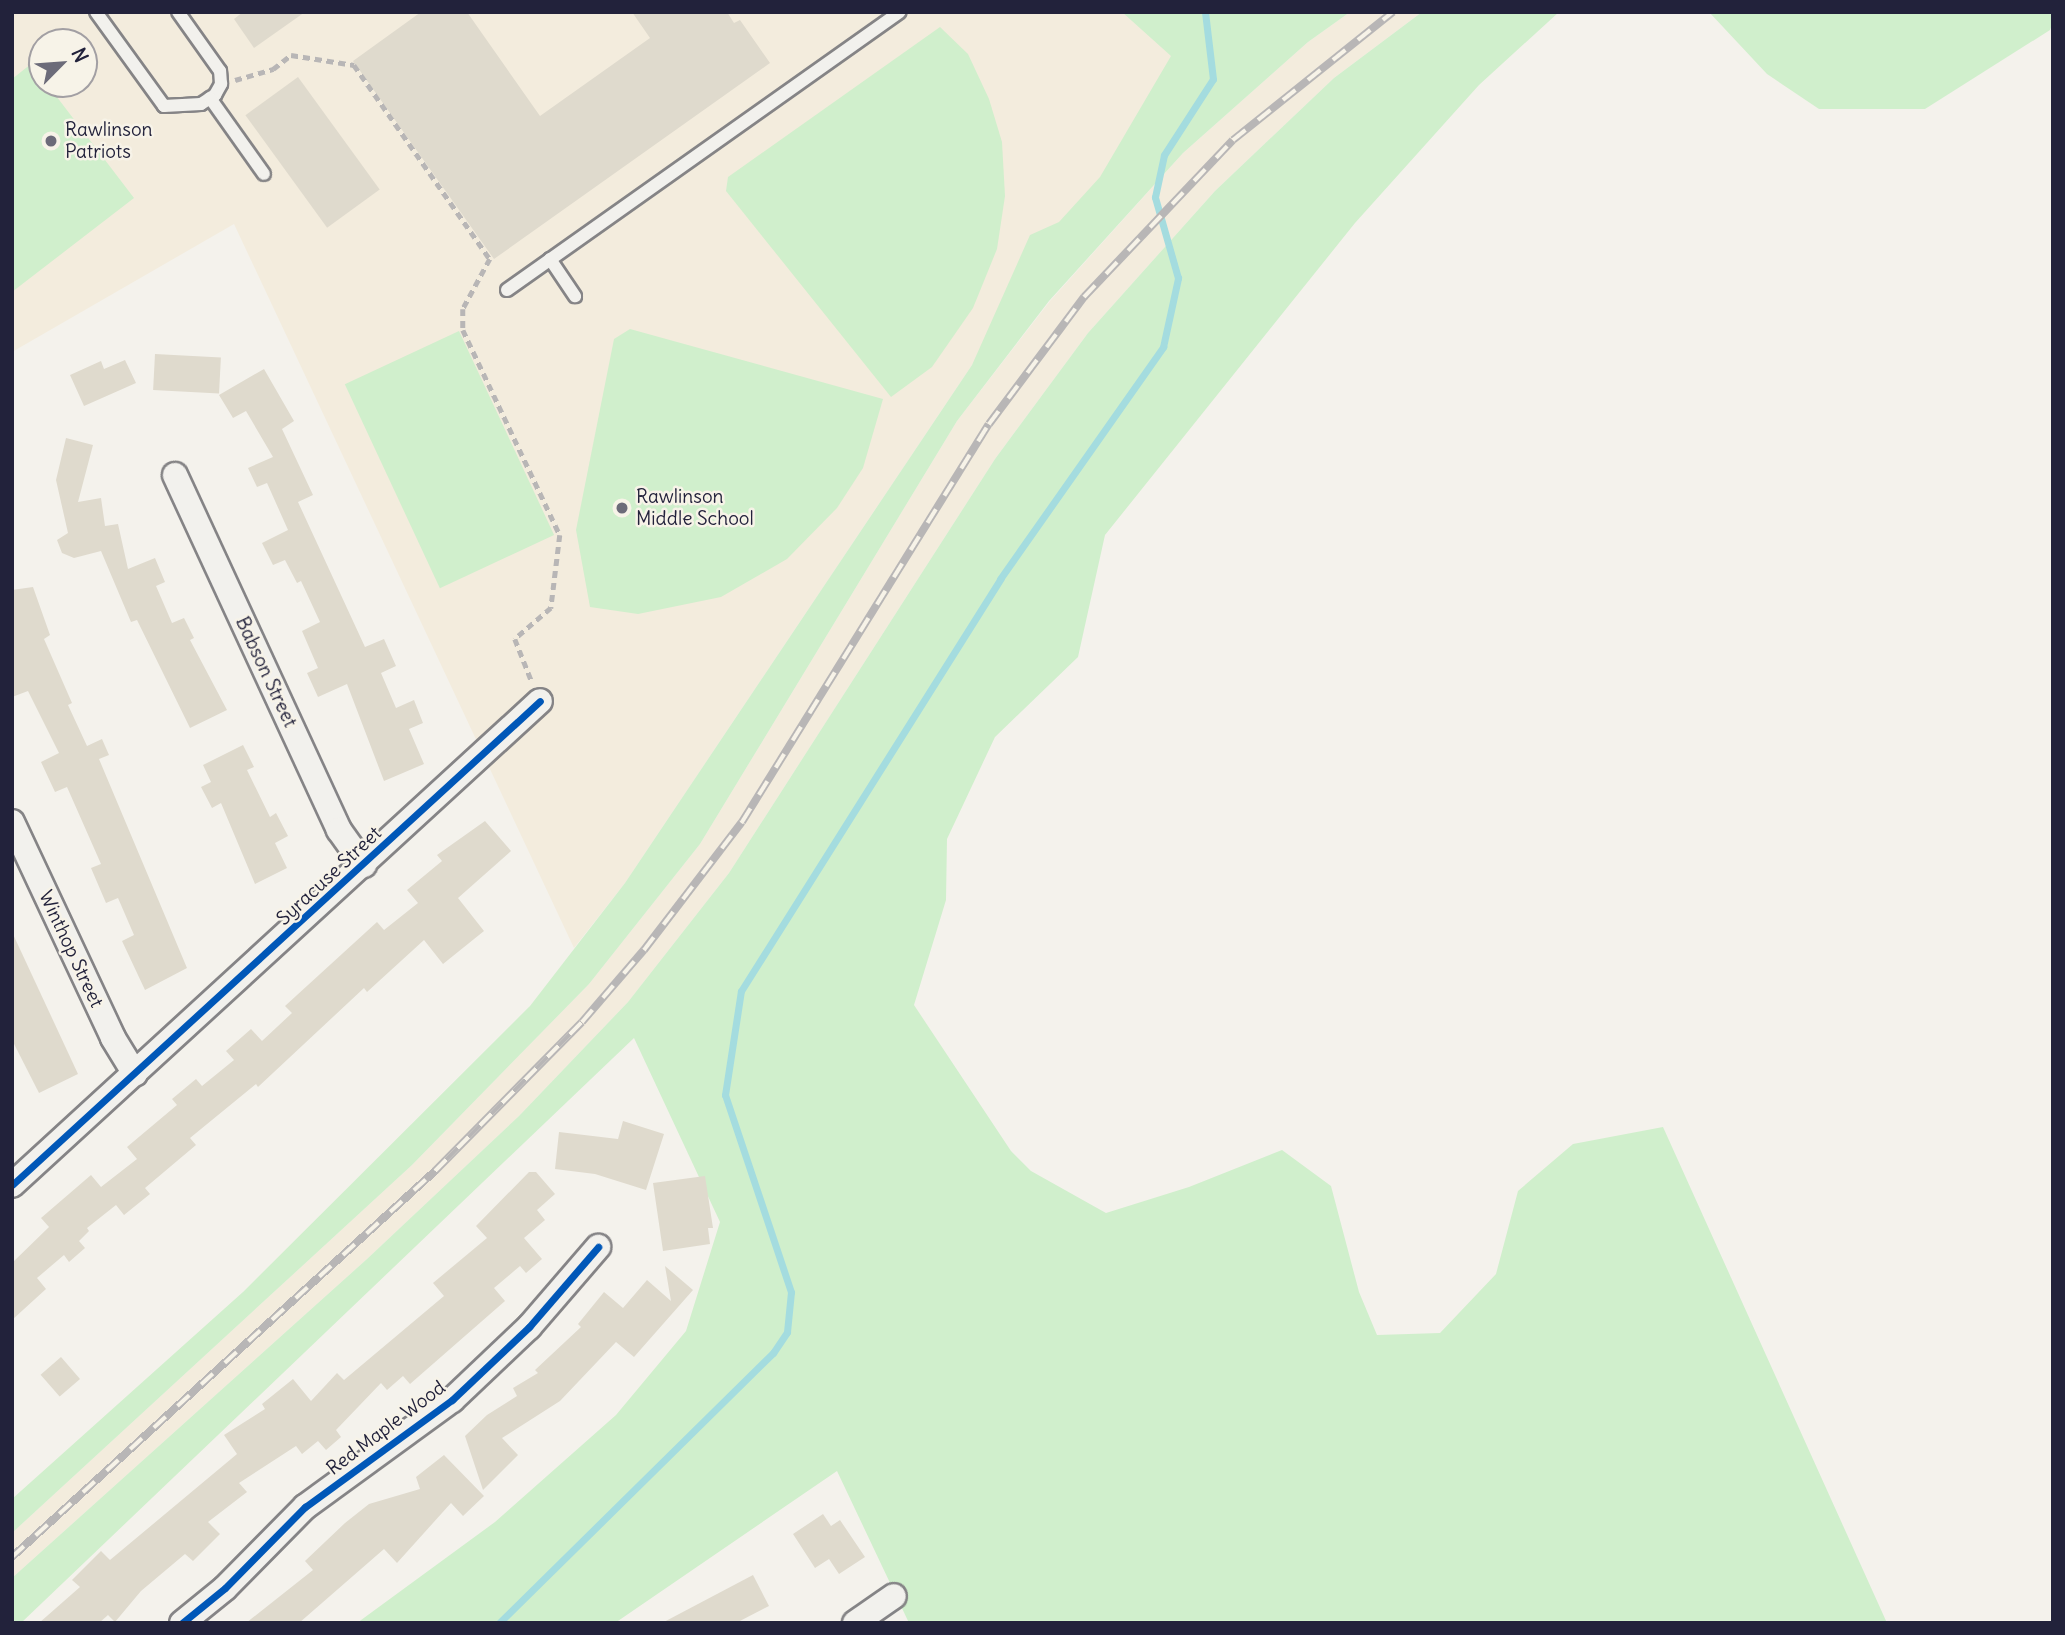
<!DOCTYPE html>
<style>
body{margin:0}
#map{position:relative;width:2065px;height:1635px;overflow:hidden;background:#f4f2ec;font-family:Delius,sans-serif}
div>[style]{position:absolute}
.built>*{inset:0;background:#f3ecdd}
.green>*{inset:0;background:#d0efcc;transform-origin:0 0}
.stream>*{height:7px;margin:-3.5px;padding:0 3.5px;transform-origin:3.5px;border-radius:3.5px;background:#a4dcdf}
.building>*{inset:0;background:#dfdacd;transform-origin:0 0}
.path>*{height:4.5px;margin-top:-2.25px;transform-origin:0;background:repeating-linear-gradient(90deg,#b8b6b6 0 7px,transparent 0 12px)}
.roads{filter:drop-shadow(2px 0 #858486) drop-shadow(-2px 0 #858486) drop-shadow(0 2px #858486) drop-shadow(0 -2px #858486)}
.lane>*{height:12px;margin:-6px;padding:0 6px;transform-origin:6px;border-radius:6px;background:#f2f1ed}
.street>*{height:24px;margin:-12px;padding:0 12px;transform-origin:12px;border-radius:12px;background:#f2f1ed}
.rail>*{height:8px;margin-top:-4px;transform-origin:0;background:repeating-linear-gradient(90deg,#f7f3e8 0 16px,#b8b6b6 0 32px);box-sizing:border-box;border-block:2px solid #b8b6b6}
.cycleway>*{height:7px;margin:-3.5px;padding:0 3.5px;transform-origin:3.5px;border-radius:3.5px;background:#0057b8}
.dots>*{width:19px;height:19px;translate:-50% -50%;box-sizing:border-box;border:4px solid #f7f3e8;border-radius:50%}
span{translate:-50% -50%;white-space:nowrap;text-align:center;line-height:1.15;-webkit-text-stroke:5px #f7f3e8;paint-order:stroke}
.poi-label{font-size:19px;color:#22223b}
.left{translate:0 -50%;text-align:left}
.street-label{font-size:19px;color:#22223b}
.frame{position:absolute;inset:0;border:14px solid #22223b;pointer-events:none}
.north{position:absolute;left:28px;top:28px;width:70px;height:70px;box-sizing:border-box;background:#f7f3e8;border:2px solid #a29fa3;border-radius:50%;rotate:65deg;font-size:19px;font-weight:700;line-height:28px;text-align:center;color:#22223b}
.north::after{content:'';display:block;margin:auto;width:24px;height:32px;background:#6c6b79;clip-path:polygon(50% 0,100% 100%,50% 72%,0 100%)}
</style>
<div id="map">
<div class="built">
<div style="clip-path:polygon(evenodd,12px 12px,1142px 12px,1201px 60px,972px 365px,625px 883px,574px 948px,234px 224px,12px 352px,12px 12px,42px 42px,84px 42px,84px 84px,42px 84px,42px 42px)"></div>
<div style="clip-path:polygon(1350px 12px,1422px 12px,1334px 78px,1215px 191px,1088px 333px,995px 459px,729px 873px,628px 1002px,519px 1116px,367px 1259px,12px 1578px,12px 1533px,412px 1165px,589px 984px,700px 844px,957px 421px,1050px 301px,1183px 153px,1308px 42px)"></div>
</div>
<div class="green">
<div style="clip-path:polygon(1122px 12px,1350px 12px,1308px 42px,1183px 153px,1049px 301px,957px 421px,700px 844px,589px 984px,412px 1165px,12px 1533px,12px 1499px,243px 1292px,530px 1006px,625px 883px,972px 365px,1030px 235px,1059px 222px,1100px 177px,1171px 56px)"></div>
<div style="clip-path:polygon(1422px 12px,1559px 12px,1479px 85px,1355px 223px,1105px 535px,1078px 657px,995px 737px,947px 839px,946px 900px,914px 1005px,1011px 1151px,1031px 1171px,1106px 1213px,1189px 1187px,1282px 1150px,1331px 1186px,1359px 1292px,1377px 1335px,1440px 1333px,1496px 1274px,1518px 1191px,1573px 1144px,1663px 1127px,1887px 1623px,909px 1623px,837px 1471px,615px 1623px,357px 1623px,495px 1522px,616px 1415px,686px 1331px,720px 1222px,634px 1038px,21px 1623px,12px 1623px,12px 1578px,367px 1259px,519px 1116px,628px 1002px,729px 873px,995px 459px,1088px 333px,1215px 191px,1334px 78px)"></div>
<div style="clip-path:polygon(1709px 12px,2053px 12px,2053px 22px,2050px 30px,1925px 109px,1819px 109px,1767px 74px)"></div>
<div style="clip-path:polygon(940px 27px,968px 54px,989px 99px,1002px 142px,1005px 196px,997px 249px,973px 308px,932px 367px,891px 397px,726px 191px,728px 177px)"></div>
<div style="clip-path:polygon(31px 64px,42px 84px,47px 84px,134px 198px,12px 292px,12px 79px)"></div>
<div style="clip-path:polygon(630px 329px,883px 399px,863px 468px,837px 508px,787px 559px,721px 597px,638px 614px,590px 607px,576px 530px,614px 339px)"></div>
<div style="left:459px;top:331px;width:225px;height:126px;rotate:65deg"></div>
</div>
<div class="stream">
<div style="left:499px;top:1623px;width:385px;rotate:-44.6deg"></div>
<div style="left:773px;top:1353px;width:25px;rotate:-56deg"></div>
<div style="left:787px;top:1332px;width:40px;rotate:-84.3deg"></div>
<div style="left:791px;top:1292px;width:208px;rotate:-108.5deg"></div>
<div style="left:725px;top:1095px;width:105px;rotate:-81.3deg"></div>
<div style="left:741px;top:991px;width:487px;rotate:-57.8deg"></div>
<div style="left:1000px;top:579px;width:284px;rotate:-54.9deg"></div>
<div style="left:1163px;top:347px;width:71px;rotate:-77.7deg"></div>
<div style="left:1178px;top:278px;width:84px;rotate:-105.9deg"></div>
<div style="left:1155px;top:197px;width:43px;rotate:-77.9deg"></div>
<div style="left:1164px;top:155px;width:90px;rotate:-57.2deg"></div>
<div style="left:1213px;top:79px;width:67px;rotate:-96.8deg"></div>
</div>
<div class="building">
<div style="clip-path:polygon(243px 12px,305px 12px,254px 48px,234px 19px)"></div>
<div style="clip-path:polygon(421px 12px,467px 12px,540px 116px,650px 38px,632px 12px,727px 12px,734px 23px,740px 20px,770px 63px,494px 259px,353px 61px)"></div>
<div style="left:298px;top:77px;width:139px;height:65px;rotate:54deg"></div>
<div style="left:155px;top:354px;width:66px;height:36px;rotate:3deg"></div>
<div style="clip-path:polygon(125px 360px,136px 383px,84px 406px,70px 375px,101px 361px,104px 369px)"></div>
<div style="clip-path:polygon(264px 369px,294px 421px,282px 429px,313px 495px,298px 502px,365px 647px,384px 639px,396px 666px,381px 673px,396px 708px,414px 700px,423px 723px,409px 729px,424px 764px,384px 781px,347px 684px,318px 697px,307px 673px,318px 668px,302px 631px,320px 622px,301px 581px,297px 583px,285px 560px,273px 565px,262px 543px,288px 530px,267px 483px,257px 487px,248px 468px,273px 457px,246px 411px,233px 418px,219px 395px)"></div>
<div style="clip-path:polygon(66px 438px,93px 445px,78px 502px,101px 498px,105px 526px,118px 524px,128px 569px,155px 558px,165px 582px,156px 586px,172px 623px,184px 618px,194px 638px,190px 640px,227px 710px,190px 728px,137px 620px,131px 622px,101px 551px,74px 558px,62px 553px,57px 540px,68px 533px,56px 480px)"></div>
<div style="clip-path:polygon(33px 587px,50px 635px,44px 639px,72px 703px,68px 705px,87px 746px,102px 739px,109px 755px,99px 759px,187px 968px,145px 990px,122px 941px,134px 935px,118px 898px,106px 903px,91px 868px,101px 864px,67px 787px,55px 792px,41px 762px,59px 753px,28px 691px,12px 697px,12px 590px)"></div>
<div style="clip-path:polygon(243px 745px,254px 767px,247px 770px,270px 817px,276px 813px,288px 836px,275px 843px,287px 868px,255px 884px,221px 803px,212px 808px,201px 787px,211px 782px,203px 765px)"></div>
<div style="clip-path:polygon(485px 821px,511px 851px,458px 898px,484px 931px,443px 964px,424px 940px,367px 992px,364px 988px,258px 1087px,256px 1084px,190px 1138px,196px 1145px,145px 1188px,150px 1194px,124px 1215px,116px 1205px,87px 1228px,89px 1231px,79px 1241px,85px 1248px,69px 1262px,64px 1255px,37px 1278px,46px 1289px,12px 1320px,12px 1263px,49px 1227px,41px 1218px,91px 1175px,101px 1187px,137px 1159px,127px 1147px,177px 1105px,172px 1099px,196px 1079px,202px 1086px,234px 1060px,226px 1051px,251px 1029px,262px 1041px,292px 1013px,285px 1006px,377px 922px,384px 930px,418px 903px,407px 890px,442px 861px,437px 855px)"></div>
<div style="clip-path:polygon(12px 932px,78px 1074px,39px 1093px,12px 1040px)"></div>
<div style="clip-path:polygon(623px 1121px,664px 1134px,646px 1190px,595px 1174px,555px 1169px,559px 1132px,618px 1139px)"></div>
<div style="clip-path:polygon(529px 1172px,536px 1172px,555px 1194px,537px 1210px,545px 1220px,524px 1238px,542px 1259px,526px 1273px,520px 1266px,494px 1288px,505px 1301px,410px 1384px,403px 1376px,387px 1390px,381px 1383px,336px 1430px,341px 1437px,326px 1450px,318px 1441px,302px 1454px,296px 1446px,239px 1483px,247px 1492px,208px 1522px,220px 1534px,193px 1561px,185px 1554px,141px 1591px,115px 1622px,108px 1615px,99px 1623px,39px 1623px,80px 1587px,72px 1580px,101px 1551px,110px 1560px,237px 1454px,224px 1435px,265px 1409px,262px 1404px,293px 1379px,311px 1401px,337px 1373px,344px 1380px,444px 1296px,433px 1283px,487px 1238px,476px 1226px)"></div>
<div style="clip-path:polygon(705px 1176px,713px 1228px,708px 1228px,710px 1244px,663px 1251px,653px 1183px)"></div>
<div style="clip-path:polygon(665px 1266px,693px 1290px,634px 1357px,616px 1342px,560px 1401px,502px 1438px,518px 1455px,483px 1490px,465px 1436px,487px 1415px,517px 1396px,513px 1388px,538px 1373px,535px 1370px,581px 1327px,578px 1324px,604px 1292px,623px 1308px,647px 1280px,671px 1301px)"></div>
<div style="left:61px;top:1357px;width:29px;height:27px;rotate:49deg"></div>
<div style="clip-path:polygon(444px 1455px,484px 1496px,463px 1516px,451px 1503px,397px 1563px,384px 1549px,299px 1623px,246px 1623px,313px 1570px,305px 1561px,345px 1523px,369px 1504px,420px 1489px,416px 1477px)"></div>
<div style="clip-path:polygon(823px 1514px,831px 1526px,840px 1520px,865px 1557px,839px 1574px,829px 1559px,815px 1568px,793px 1534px)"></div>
<div style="clip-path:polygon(753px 1575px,769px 1606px,736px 1623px,662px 1623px)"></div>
</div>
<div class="path">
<div style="left:235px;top:80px;width:40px;rotate:-16deg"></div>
<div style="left:273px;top:69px;width:23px;rotate:-38deg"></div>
<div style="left:291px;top:55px;width:64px;rotate:9deg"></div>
<div style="left:354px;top:65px;width:237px;rotate:55deg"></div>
<div style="left:490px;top:259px;width:57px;rotate:118.4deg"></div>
<div style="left:463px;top:309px;width:21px;rotate:90deg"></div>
<div style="left:463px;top:330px;width:227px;rotate:64.7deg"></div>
<div style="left:560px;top:535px;width:74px;rotate:97deg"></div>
<div style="left:551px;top:608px;width:48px;rotate:139.3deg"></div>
<div style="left:515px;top:639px;width:46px;rotate:68.4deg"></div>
</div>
<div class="roads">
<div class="lane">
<div style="left:96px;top:12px;width:116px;rotate:54.1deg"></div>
<div style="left:164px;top:106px;width:37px;rotate:-3deg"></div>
<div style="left:201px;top:104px;width:17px;rotate:-33deg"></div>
<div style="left:215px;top:95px;width:13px;rotate:-61deg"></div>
<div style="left:221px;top:84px;width:13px;rotate:-94deg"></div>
<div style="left:220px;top:71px;width:72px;rotate:-125.4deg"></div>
<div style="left:210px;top:98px;width:93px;rotate:54.6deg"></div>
<div style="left:550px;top:259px;width:45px;rotate:56deg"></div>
<div style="left:507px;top:290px;width:481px;rotate:-35.3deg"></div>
</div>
<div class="street">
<div style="left:175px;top:475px;width:391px;rotate:65.2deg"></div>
<div style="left:339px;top:830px;width:43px;rotate:54.5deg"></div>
<div style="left:12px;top:822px;width:238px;rotate:64.9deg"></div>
<div style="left:113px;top:1038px;width:42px;rotate:58.6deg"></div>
<div style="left:12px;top:1185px;width:716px;rotate:-42.51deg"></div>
<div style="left:182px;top:1623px;width:55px;rotate:-39.1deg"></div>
<div style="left:225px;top:1588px;width:114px;rotate:-45.4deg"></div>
<div style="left:305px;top:1507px;width:182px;rotate:-36.1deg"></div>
<div style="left:452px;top:1400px;width:106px;rotate:-43.5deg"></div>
<div style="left:529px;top:1327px;width:106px;rotate:-49.2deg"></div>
<div style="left:855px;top:1623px;width:47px;rotate:-34.7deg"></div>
</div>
</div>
<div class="rail">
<div style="left:12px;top:1557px;width:573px;rotate:-42.38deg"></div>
<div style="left:435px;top:1171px;width:209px;rotate:-45.4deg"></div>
<div style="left:582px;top:1022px;width:95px;rotate:-49.3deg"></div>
<div style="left:644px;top:950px;width:161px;rotate:-52.6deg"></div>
<div style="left:742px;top:822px;width:468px;rotate:-58.2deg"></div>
<div style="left:989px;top:424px;width:159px;rotate:-53.2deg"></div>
<div style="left:1084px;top:297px;width:216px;rotate:-46.5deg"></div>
<div style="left:1233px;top:140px;width:205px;rotate:-38.7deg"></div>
</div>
<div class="cycleway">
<div style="left:12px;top:1185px;width:716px;rotate:-42.51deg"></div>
<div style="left:182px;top:1623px;width:55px;rotate:-39.1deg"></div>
<div style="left:225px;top:1588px;width:114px;rotate:-45.4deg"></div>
<div style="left:305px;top:1507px;width:182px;rotate:-36.1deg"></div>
<div style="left:452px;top:1400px;width:106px;rotate:-43.5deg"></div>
<div style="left:529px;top:1327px;width:106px;rotate:-49.2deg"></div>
</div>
<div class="dots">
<div style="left:51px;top:141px;background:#6c6b79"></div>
<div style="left:622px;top:508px;background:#6c6b79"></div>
</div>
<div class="poi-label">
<span class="left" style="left:65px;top:141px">Rawlinson<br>Patriots</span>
<span class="left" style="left:636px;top:508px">Rawlinson<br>Middle School</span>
</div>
<div class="street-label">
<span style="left:266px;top:672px;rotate:65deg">Babson Street</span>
<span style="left:329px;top:876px;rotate:-43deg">Syracuse Street</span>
<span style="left:71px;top:949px;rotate:65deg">Winthop Street</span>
<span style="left:386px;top:1428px;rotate:-37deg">Red Maple Wood</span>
</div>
<div class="frame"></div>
<div class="north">N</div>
</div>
